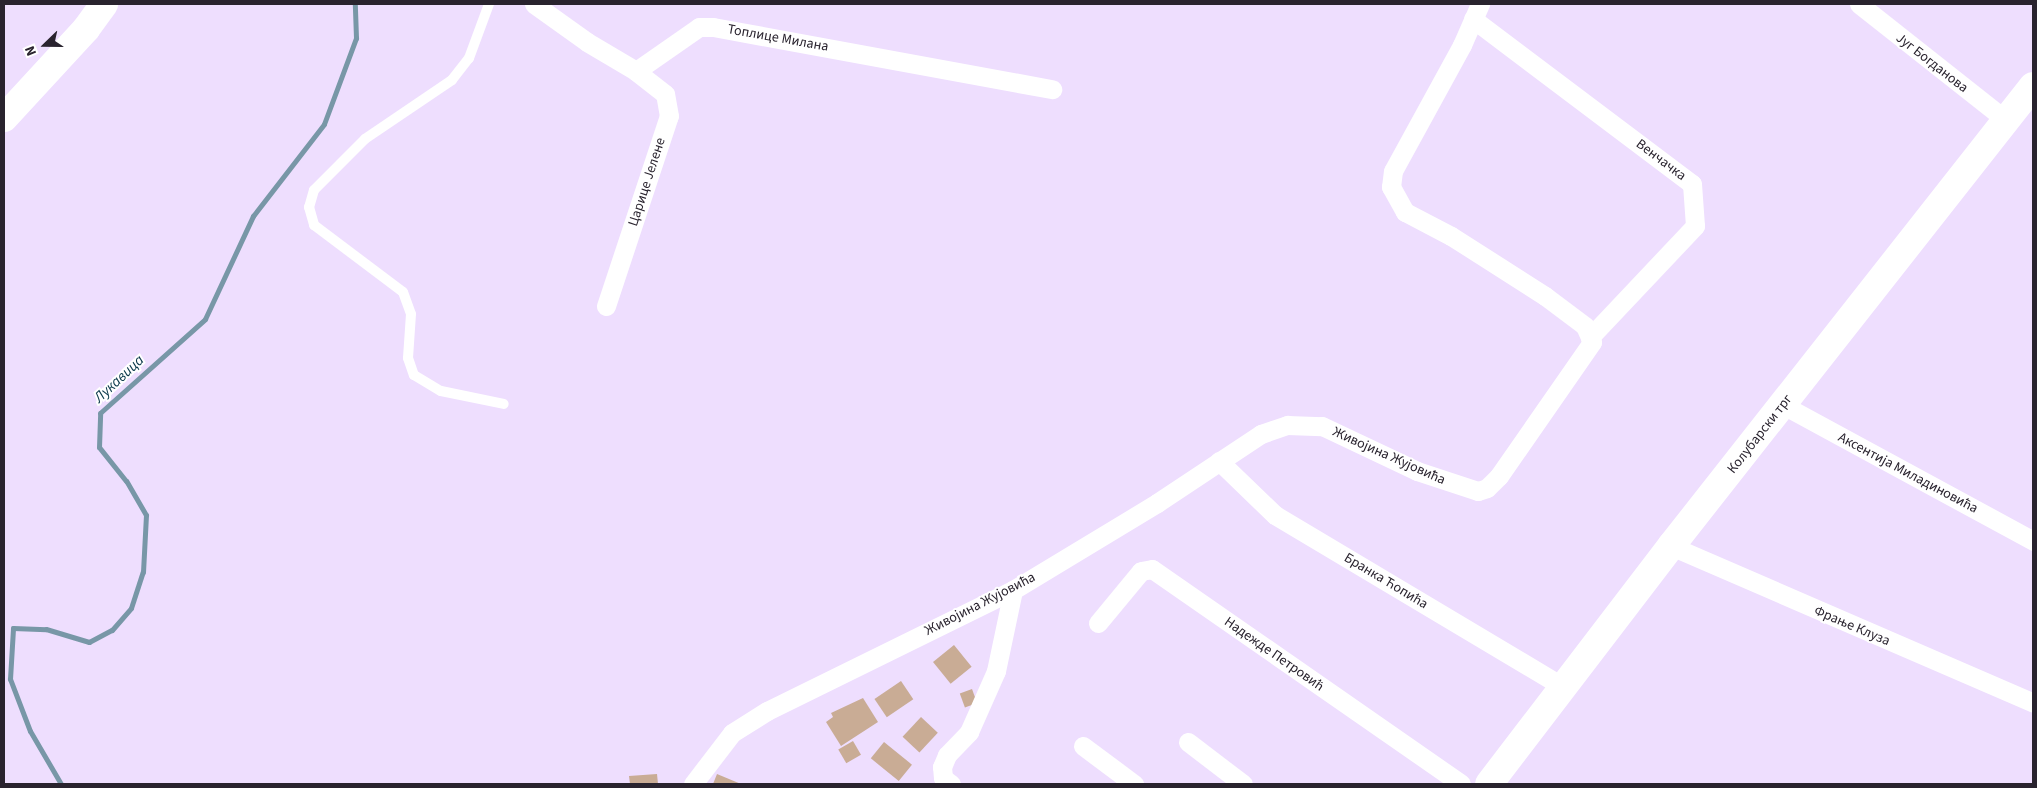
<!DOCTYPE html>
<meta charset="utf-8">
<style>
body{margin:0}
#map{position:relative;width:2037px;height:788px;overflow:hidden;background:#eedefe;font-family:"Source Sans 3",sans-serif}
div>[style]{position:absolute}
.stream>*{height:5px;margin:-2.5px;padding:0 2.5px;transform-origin:2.5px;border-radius:2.5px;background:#7897a7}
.building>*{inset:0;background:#c9ac95;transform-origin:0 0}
.lane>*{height:10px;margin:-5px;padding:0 5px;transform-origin:5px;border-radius:5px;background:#fff}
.street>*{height:19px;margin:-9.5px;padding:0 9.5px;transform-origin:9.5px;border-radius:9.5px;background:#fff}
.secondary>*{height:28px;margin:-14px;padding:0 14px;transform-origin:14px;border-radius:14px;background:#fff}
span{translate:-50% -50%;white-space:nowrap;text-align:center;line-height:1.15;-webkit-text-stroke:4px #fff;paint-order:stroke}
.street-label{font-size:14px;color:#29232e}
.water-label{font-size:15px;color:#083749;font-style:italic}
.frame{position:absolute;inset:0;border:5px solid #29232e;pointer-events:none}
.north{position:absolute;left:20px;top:20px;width:50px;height:50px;-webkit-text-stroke:4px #fff;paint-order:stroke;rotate:248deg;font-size:14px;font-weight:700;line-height:20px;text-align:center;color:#29232e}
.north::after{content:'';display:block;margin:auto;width:18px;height:22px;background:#29232e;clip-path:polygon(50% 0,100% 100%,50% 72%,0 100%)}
</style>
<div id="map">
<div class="stream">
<div style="left:61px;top:784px;width:61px;rotate:-120.3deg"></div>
<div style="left:30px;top:731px;width:56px;rotate:-111deg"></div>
<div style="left:10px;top:679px;width:51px;rotate:-86.6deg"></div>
<div style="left:13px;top:628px;width:33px;rotate:2deg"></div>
<div style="left:46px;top:629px;width:45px;rotate:16.8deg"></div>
<div style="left:89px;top:642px;width:26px;rotate:-28deg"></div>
<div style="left:112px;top:630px;width:29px;rotate:-49deg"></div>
<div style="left:131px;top:608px;width:38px;rotate:-72deg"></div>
<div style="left:143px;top:572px;width:57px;rotate:-87deg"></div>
<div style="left:146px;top:515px;width:39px;rotate:-120deg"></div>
<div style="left:126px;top:481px;width:43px;rotate:-128.5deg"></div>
<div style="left:99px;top:447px;width:34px;rotate:-88deg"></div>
<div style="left:100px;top:413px;width:141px;rotate:-41.8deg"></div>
<div style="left:205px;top:319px;width:114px;rotate:-65deg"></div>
<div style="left:253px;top:216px;width:116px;rotate:-52.3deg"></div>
<div style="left:324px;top:124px;width:92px;rotate:-69.6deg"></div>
<div style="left:356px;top:38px;width:34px;rotate:-92deg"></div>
</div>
<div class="building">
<div style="left:954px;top:645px;width:28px;height:27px;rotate:51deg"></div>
<div style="left:901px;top:681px;width:22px;height:32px;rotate:56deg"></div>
<div style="left:972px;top:689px;width:15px;height:13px;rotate:70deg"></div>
<div style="clip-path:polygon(863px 698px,878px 722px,841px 746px,826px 722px,833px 717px,831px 713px)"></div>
<div style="left:921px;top:717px;width:23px;height:27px;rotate:43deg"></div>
<div style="left:853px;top:741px;width:16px;height:17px;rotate:60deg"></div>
<div style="left:884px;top:742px;width:36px;height:21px;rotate:39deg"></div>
<div style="clip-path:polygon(657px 774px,658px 784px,630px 784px,629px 776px)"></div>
<div style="clip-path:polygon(717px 774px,741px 784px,713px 784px)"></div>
</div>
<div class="lane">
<div style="left:489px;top:4px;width:58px;rotate:110.3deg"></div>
<div style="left:469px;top:58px;width:28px;rotate:128deg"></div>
<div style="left:452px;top:80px;width:105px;rotate:145.9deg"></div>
<div style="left:365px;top:139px;width:72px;rotate:135deg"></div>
<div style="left:314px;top:190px;width:18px;rotate:106deg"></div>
<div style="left:309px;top:207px;width:19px;rotate:74deg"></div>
<div style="left:314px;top:225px;width:111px;rotate:37deg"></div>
<div style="left:403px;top:292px;width:23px;rotate:70deg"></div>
<div style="left:411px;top:314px;width:44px;rotate:93.9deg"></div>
<div style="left:408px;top:358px;width:18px;rotate:71deg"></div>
<div style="left:414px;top:375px;width:31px;rotate:31deg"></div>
<div style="left:441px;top:391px;width:64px;rotate:11.7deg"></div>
</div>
<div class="street">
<div style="left:534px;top:4px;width:65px;rotate:35.6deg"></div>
<div style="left:587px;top:42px;width:57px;rotate:30.6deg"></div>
<div style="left:636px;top:71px;width:77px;rotate:-34.9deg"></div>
<div style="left:699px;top:27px;width:14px"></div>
<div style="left:713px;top:27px;width:345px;rotate:10.4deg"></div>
<div style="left:1859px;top:4px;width:187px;rotate:38.3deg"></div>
<div style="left:1473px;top:19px;width:274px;rotate:37deg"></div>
<div style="left:1692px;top:184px;width:42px;rotate:85.9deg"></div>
<div style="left:1695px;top:226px;width:153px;rotate:133.4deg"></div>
<div style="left:606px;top:306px;width:200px;rotate:-71.7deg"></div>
<div style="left:669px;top:116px;width:22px;rotate:-100deg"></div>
<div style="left:665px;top:94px;width:37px;rotate:-142deg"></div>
<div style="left:1783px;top:405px;width:285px;rotate:28.5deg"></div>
<div style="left:1219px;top:461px;width:78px;rotate:44deg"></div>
<div style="left:1275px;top:515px;width:336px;rotate:30.8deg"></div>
<div style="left:1671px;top:546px;width:395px;rotate:23.4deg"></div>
<div style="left:1098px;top:623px;width:67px;rotate:-50.4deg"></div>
<div style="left:1141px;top:571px;width:11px;rotate:-10deg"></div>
<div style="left:1152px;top:569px;width:376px;rotate:34.8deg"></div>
<div style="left:1188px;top:742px;width:69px;rotate:37.4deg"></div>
<div style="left:1083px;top:746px;width:64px;rotate:36.7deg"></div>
<div style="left:693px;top:784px;width:64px;rotate:-52.6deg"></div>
<div style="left:732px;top:733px;width:41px;rotate:-32.2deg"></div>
<div style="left:767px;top:711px;width:274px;rotate:-26.2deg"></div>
<div style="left:1013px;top:590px;width:168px;rotate:-31.1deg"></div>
<div style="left:1157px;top:503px;width:125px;rotate:-33.6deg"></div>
<div style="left:1261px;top:434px;width:28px;rotate:-19deg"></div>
<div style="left:1287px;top:425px;width:35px;rotate:2deg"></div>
<div style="left:1322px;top:426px;width:105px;rotate:25.3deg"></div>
<div style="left:1417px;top:471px;width:64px;rotate:18.2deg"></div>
<div style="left:1478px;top:491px;width:9px;rotate:-18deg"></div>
<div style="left:1487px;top:488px;width:17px;rotate:-45deg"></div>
<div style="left:1499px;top:476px;width:163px;rotate:-55.2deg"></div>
<div style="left:1592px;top:342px;width:17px;rotate:-114deg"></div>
<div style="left:1585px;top:326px;width:50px;rotate:-143.1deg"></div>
<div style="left:1545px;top:296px;width:112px;rotate:-147.4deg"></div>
<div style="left:1451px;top:236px;width:52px;rotate:-152.4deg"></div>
<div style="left:1405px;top:212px;width:29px;rotate:-119deg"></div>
<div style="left:1391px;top:187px;width:16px;rotate:-83deg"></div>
<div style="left:1393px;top:171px;width:144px;rotate:-61.3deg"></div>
<div style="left:1462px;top:45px;width:45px;rotate:-66.3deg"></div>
<div style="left:951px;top:784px;width:10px;rotate:-143deg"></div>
<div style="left:943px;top:778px;width:11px;rotate:-95deg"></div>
<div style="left:942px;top:767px;width:13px;rotate:-67deg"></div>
<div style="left:947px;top:755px;width:32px;rotate:-46deg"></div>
<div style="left:969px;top:732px;width:67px;rotate:-66.1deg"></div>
<div style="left:996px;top:671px;width:83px;rotate:-78.1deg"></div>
</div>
<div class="secondary">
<div style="left:4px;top:118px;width:121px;rotate:-47.3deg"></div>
<div style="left:86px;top:29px;width:31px;rotate:-54deg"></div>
<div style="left:1489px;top:784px;width:300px;rotate:-52.6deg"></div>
<div style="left:1671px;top:546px;width:585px;rotate:-51.8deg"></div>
</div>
<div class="street-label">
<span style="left:778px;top:38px;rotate:10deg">Топлице Милана</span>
<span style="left:1932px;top:63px;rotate:38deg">Југ Богданова</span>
<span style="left:1661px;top:160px;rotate:37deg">Венчачка</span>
<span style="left:647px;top:182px;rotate:-72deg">Царице Јелене</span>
<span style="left:1760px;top:434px;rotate:-52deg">Колубарски трг</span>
<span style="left:1389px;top:456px;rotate:24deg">Живојина Жујовића</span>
<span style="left:1908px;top:473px;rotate:28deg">Аксентија Миладиновића</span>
<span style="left:1386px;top:581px;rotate:31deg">Бранка Ћопића</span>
<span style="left:980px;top:604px;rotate:-27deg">Живојина Жујовића</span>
<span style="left:1852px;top:626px;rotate:23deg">Фрање Клуза</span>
<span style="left:1274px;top:654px;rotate:35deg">Надежде Петровић</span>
</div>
<div class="water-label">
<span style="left:119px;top:379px;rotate:-43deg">Лукавица</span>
</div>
<div class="frame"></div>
<div class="north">N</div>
</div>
